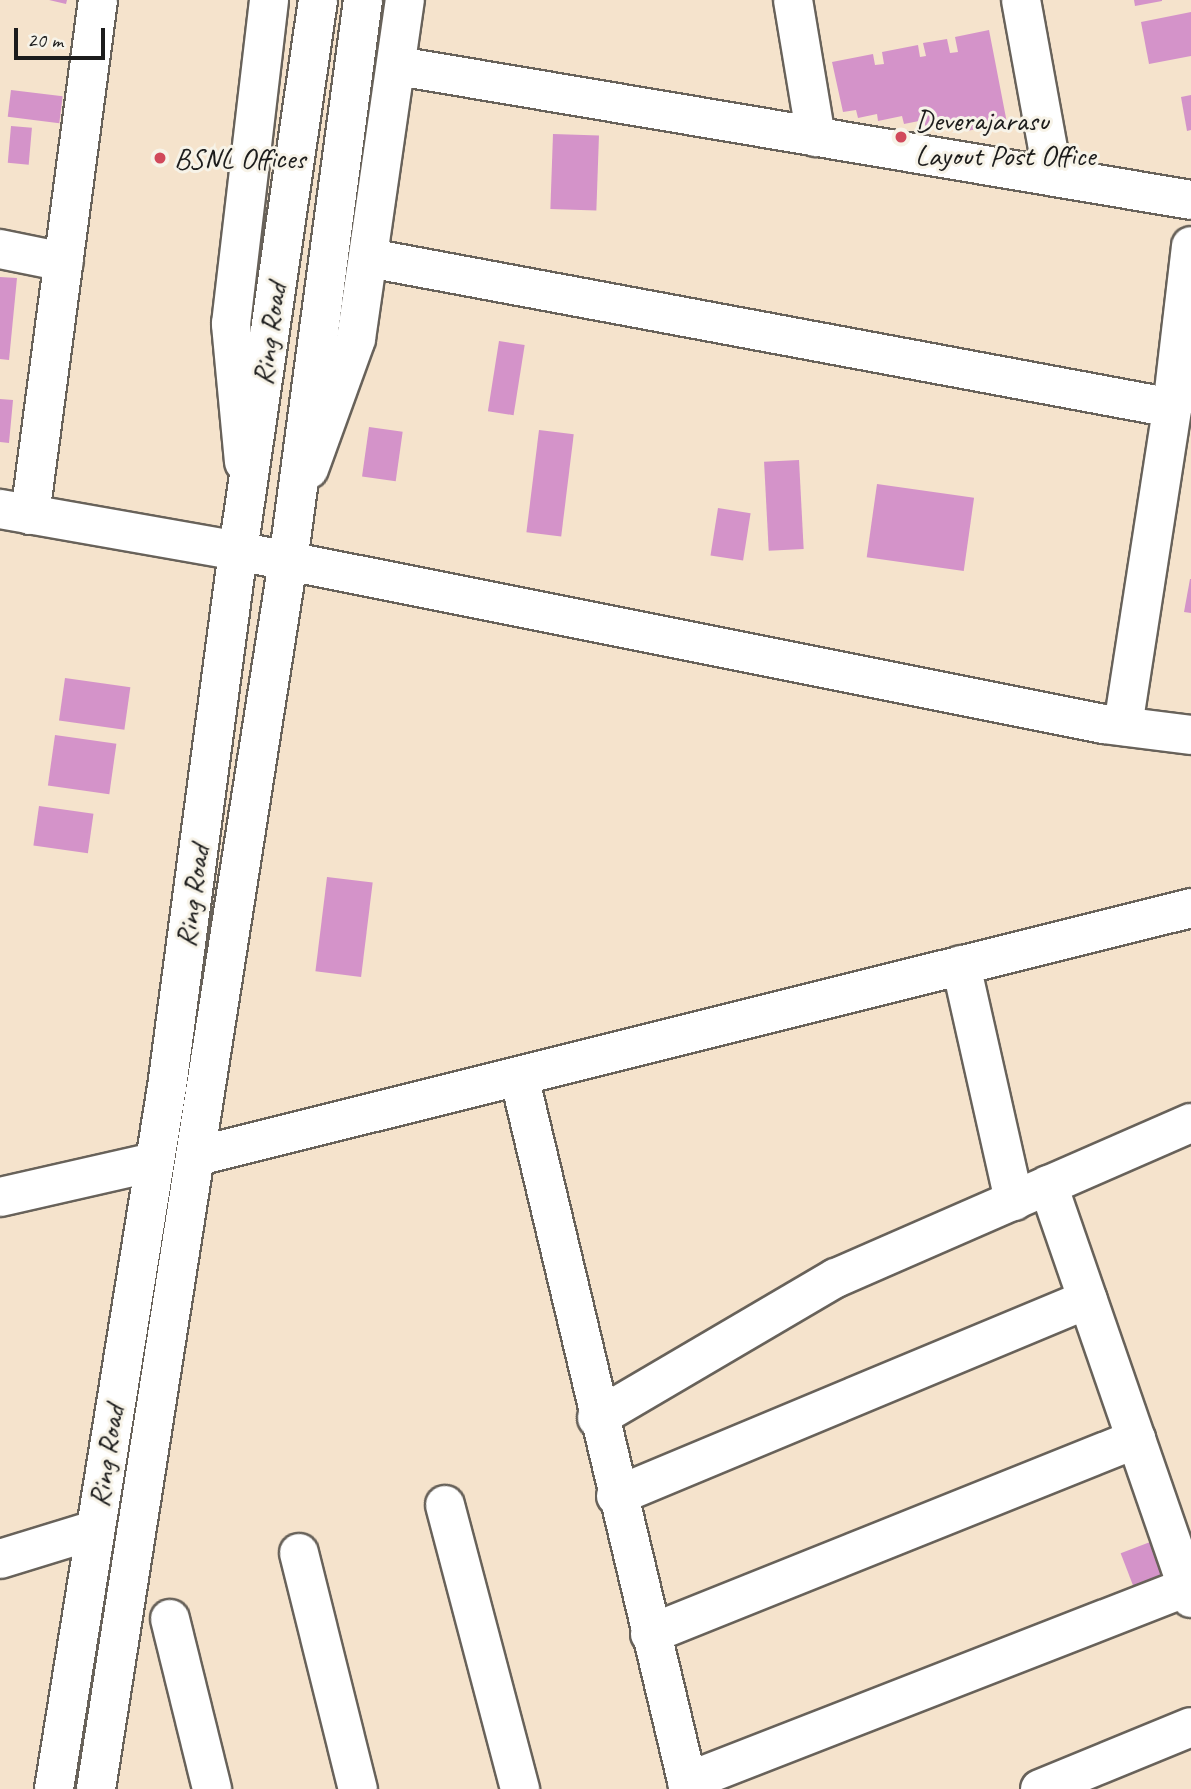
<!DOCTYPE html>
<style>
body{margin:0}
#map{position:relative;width:1191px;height:1789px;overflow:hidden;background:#f5e3cc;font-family:Caveat,sans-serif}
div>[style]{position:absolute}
.building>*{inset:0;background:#d493c9;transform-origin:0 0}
.roads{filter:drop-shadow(2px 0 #68625a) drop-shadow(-2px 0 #68625a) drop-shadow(0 2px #68625a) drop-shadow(0 -2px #68625a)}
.minor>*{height:38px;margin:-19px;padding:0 19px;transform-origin:19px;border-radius:19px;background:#fff}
.major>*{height:38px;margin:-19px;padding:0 19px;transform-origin:19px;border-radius:19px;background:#fff}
.dots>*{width:19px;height:19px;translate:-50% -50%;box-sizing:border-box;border:4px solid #f7f3e8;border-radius:50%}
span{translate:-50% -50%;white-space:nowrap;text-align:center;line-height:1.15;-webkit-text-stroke:6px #f7f3e8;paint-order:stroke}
.poi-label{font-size:30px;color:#1c1c1c}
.left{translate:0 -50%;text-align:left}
.street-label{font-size:30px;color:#1c1c1c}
.scale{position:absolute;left:14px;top:28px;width:91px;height:32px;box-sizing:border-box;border:4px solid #1c1c1c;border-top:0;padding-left:9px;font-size:21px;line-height:24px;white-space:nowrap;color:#1c1c1c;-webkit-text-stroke:5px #f7f3e8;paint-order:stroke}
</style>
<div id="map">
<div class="building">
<div style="clip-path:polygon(49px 0,67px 0,66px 4px)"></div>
<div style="clip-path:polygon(1134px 0,1162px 0,1162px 1px,1135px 6px)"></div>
<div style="clip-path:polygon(1191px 12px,1191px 56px,1149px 64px,1141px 22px)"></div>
<div style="clip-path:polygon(989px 30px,1007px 123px,967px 131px,964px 122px,926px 130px,924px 120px,904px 124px,902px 116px,878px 121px,877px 114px,858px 118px,856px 110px,843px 112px,832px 62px,873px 54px,875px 65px,884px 64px,882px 52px,918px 45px,920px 57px,926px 56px,923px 43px,947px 39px,950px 53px,958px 52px,955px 37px)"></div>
<div style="left:11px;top:90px;width:52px;height:27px;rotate:7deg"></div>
<div style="clip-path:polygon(1191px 95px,1191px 130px,1187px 131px,1181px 97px)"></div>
<div style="left:11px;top:126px;width:21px;height:37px;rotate:5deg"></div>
<div style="left:553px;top:134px;width:46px;height:75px;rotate:2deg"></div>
<div style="clip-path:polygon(0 277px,17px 278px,9px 360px,0 359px)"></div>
<div style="left:499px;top:341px;width:26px;height:71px;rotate:9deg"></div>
<div style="clip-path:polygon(0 399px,13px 400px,9px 443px,0 442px)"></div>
<div style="left:369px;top:427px;width:34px;height:50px;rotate:8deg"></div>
<div style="left:539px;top:430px;width:35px;height:103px;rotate:7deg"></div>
<div style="left:799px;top:460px;width:89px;height:35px;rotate:87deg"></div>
<div style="left:877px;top:484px;width:98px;height:74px;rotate:8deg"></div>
<div style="left:718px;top:508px;width:33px;height:48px;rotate:9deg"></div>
<div style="clip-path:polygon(1190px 579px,1191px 579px,1191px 613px,1184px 612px)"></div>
<div style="left:65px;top:678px;width:66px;height:43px;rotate:8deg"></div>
<div style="left:55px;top:735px;width:62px;height:51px;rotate:8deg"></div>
<div style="left:39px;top:806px;width:55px;height:40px;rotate:8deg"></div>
<div style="left:327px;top:877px;width:46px;height:95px;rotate:7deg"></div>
<div style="left:1158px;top:1539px;width:56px;height:40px;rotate:69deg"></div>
</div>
<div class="roads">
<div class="minor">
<div style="left:793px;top:0;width:139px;rotate:80.5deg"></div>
<div style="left:1021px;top:0;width:179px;rotate:79.7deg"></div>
<div style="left:398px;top:66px;width:804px;rotate:9.59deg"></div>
<div style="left:0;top:249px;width:65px;rotate:11.5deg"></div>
<div style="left:369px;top:258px;width:817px;rotate:10.58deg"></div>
<div style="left:244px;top:462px;width:139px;rotate:-95.4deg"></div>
<div style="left:231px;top:324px;width:326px;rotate:-83.3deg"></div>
<div style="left:309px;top:469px;width:138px;rotate:-70.1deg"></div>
<div style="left:356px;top:339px;width:343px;rotate:-81.8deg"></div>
<div style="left:30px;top:515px;width:519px;rotate:-82.48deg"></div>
<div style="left:1123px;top:726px;width:322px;rotate:-81.2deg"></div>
<div style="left:1172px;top:408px;width:163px;rotate:-83.3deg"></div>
<div style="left:961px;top:965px;width:242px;rotate:77.3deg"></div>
<div style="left:519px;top:1076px;width:733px;rotate:76.59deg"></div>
<div style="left:198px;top:1156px;width:1024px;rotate:-14.02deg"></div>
<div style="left:1048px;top:1185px;width:437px;rotate:70.9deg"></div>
<div style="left:0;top:1197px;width:158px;rotate:-12.8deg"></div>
<div style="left:597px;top:1418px;width:277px;rotate:-30.4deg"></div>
<div style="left:836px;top:1278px;width:387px;rotate:-23.6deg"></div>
<div style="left:616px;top:1496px;width:511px;rotate:-22.65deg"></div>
<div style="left:445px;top:1505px;width:294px;rotate:75.2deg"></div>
<div style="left:299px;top:1553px;width:243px;rotate:76deg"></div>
<div style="left:0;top:1559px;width:98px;rotate:-17.1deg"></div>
<div style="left:170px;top:1619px;width:175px;rotate:76.1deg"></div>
<div style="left:650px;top:1634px;width:524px;rotate:-21.86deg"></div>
<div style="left:687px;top:1782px;width:537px;rotate:-21.31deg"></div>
<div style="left:1040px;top:1789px;width:163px;rotate:-22.3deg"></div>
</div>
<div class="major">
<div style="left:0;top:509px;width:242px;rotate:10deg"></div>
<div style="left:238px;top:551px;width:883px;rotate:11.3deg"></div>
<div style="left:1104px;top:724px;width:88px;rotate:7.2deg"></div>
<div style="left:54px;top:1789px;width:711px;rotate:-80.86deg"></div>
<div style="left:167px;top:1087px;width:541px;rotate:-82.45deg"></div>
<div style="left:238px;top:551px;width:557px;rotate:-81.74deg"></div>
<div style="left:96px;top:1789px;width:1242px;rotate:-81.11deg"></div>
<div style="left:288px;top:562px;width:567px;rotate:-82.4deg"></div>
</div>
</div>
<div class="dots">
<div style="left:901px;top:137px;background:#d1495b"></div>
<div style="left:160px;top:158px;background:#d1495b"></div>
</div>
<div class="poi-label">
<span class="left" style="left:915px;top:137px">Deverajarasu<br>Layout Post Office</span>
<span class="left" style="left:174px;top:158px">BSNL Offices</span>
</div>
<div class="street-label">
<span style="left:269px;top:334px;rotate:-82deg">Ring Road</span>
<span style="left:192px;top:896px;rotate:-82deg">Ring Road</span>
<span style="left:106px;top:1456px;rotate:-81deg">Ring Road</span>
</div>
<div class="scale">20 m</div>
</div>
